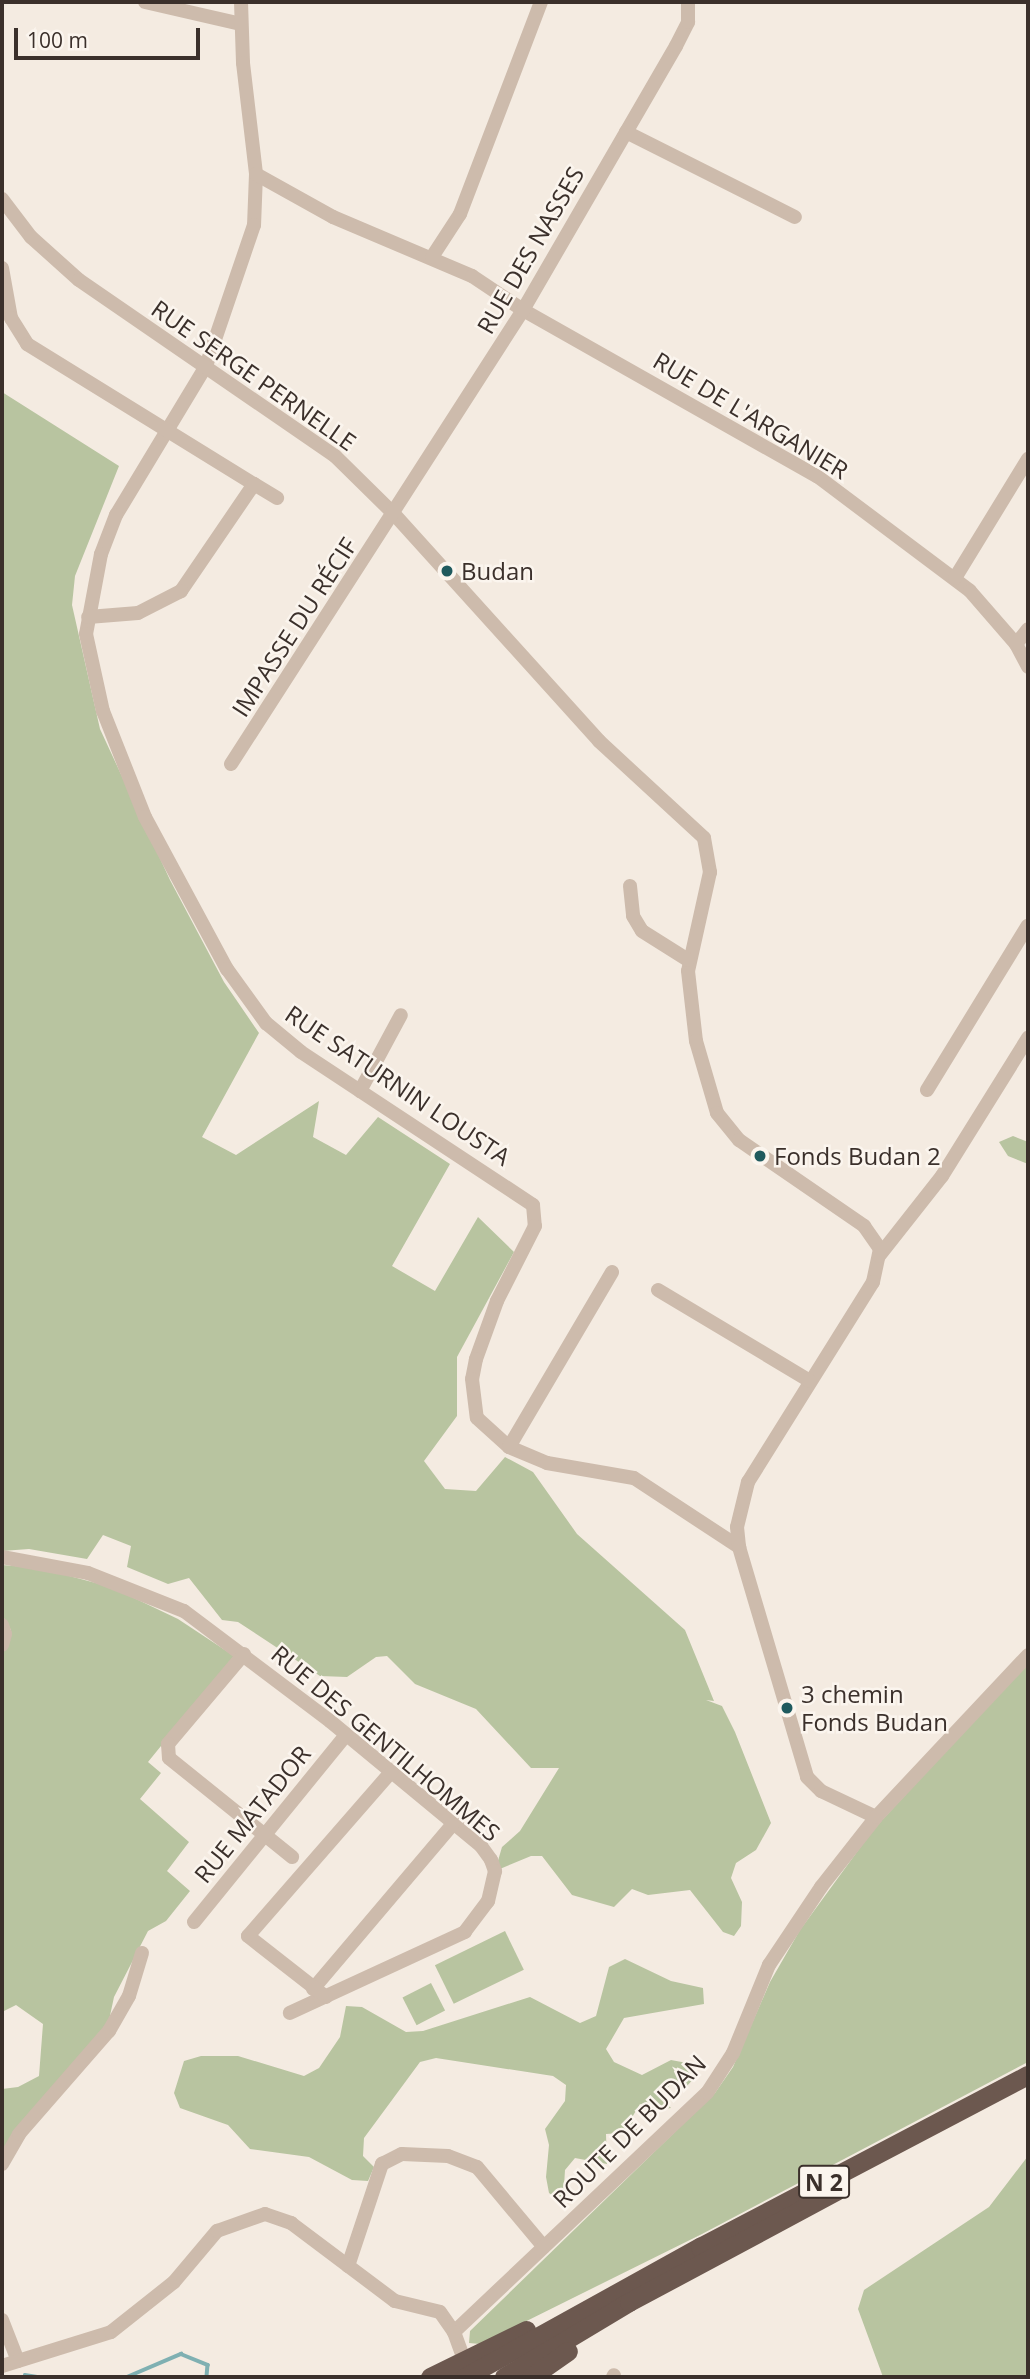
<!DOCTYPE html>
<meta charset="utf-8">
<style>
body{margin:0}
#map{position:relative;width:1030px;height:2379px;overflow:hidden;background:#f4ebe1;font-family:"Open Sans",sans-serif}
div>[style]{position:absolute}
.green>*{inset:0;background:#b8c4a0;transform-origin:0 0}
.stream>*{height:3.5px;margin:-1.75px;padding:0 1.75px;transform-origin:1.75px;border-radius:1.75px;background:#7fb0b2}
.minor>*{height:14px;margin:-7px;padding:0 7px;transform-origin:7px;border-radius:7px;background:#cdbbac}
.trunk>*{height:19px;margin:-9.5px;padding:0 9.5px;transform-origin:9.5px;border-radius:9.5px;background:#6c584f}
.dots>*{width:19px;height:19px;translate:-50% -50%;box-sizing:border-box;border:4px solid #fbf5ee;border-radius:50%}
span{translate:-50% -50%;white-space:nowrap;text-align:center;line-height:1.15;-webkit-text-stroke:5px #fbf5ee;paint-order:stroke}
.shield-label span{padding:2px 5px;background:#fbf5ee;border:2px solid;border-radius:5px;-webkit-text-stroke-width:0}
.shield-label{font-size:23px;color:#3b302b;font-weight:700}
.street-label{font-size:24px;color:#3b302b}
.poi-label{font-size:24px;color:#3b302b}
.left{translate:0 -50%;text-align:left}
.frame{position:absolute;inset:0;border:4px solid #3b302b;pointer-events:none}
.scale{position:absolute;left:14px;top:28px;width:186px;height:32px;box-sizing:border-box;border:4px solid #3b302b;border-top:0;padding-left:9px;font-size:21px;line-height:24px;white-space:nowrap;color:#3b302b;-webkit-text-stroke:5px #fbf5ee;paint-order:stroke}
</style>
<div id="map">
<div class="green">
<div style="clip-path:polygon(2px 392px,119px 466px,75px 576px,72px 605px,100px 729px,170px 880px,224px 982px,259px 1033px,202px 1137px,236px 1155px,319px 1101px,313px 1137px,346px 1155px,378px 1117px,450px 1164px,392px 1266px,435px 1291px,478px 1217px,514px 1252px,457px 1357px,457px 1416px,424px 1461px,445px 1489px,476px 1491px,505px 1457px,533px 1472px,577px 1534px,685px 1630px,714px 1701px,706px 1700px,722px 1706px,735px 1732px,771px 1823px,756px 1850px,736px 1863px,731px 1878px,742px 1902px,741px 1926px,734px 1936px,723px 1932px,690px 1890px,648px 1895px,632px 1889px,614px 1907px,572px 1895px,542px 1856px,531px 1856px,495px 1871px,502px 1847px,520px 1831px,559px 1768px,531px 1768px,476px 1709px,415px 1684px,387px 1656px,376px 1657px,347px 1677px,320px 1676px,238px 1622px,222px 1620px,189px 1578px,168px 1584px,127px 1567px,131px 1546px,103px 1535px,87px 1559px,29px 1549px,2px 1551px)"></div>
<div style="clip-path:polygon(1013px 1136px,1028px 1142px,1028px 1164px,1008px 1156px,999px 1142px)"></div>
<div style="clip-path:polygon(2px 1565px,39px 1568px,111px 1587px,178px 1619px,234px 1656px,148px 1762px,161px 1773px,140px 1799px,189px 1842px,167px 1871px,190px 1891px,166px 1921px,148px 1931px,114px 1997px,108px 2025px,2px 2153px,2px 2089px,18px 2087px,39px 2076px,43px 2024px,16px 2005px,2px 2012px,2px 1655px,11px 1630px,2px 1615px)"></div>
<div style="clip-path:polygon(1028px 1662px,1028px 2062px,702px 2234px,480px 2344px,469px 2343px,470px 2331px,715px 2093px,733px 2067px,770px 1982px,800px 1930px,873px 1830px)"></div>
<div style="left:505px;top:1931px;width:43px;height:78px;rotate:64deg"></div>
<div style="clip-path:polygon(625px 1959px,671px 1981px,703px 1988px,704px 2004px,624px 2018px,606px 2049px,614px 2062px,642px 2075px,671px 2060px,687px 2063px,698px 2074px,686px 2087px,670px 2085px,660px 2096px,671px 2108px,655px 2110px,640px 2104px,631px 2119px,638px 2132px,606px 2134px,607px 2164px,575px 2158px,565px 2170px,563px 2203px,549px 2193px,546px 2177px,549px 2145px,545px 2129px,565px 2101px,566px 2085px,553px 2076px,436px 2058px,420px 2062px,364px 2138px,363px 2156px,374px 2167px,368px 2181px,352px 2180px,309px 2157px,250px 2149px,228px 2125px,180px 2108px,174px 2093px,184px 2061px,201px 2056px,238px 2056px,304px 2076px,319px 2068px,340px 2037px,346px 2006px,362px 2007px,406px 2032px,423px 2031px,530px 1997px,580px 2023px,596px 2016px,609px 1967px)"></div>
<div style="left:431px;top:1983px;width:31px;height:32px;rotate:63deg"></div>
<div style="clip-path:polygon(1028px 2156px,1028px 2377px,883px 2377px,858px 2309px,864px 2290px,989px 2207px)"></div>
</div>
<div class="stream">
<div style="left:25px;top:2375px;width:12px;rotate:9deg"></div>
<div style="left:127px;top:2377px;width:59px;rotate:-23.1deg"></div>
<div style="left:181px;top:2354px;width:29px;rotate:22deg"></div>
<div style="left:208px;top:2365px;width:12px;rotate:95deg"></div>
</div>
<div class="minor">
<div style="left:145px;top:2px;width:98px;rotate:12.9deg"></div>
<div style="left:241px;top:2px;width:61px;rotate:88.1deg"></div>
<div style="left:243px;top:63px;width:112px;rotate:83.3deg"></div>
<div style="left:256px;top:174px;width:51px;rotate:92.2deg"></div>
<div style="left:254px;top:225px;width:149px;rotate:108.8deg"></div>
<div style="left:206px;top:366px;width:174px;rotate:121.1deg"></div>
<div style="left:116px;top:515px;width:42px;rotate:111deg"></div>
<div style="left:101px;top:554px;width:81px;rotate:100.6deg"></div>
<div style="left:86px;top:634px;width:79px;rotate:77.6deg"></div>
<div style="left:103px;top:711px;width:114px;rotate:68.4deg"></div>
<div style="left:145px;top:817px;width:173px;rotate:61.7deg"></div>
<div style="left:227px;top:969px;width:67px;rotate:54.2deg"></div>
<div style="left:266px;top:1023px;width:45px;rotate:39.6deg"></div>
<div style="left:301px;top:1052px;width:278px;rotate:33.4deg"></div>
<div style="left:533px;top:1205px;width:21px;rotate:85deg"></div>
<div style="left:535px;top:1226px;width:84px;rotate:116.9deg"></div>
<div style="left:497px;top:1301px;width:62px;rotate:109.9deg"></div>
<div style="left:476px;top:1359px;width:20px;rotate:101deg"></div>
<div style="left:472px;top:1379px;width:39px;rotate:83deg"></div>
<div style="left:477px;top:1418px;width:43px;rotate:42.2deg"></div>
<div style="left:509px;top:1447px;width:41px;rotate:22.8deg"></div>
<div style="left:547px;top:1463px;width:88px;rotate:9.8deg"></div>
<div style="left:634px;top:1478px;width:126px;rotate:33.3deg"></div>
<div style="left:626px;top:132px;width:189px;rotate:26.7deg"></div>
<div style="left:256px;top:174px;width:88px;rotate:29.2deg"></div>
<div style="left:333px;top:217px;width:151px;rotate:23deg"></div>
<div style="left:472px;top:276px;width:61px;rotate:33.7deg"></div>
<div style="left:523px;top:310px;width:338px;rotate:29.5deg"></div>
<div style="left:817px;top:476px;width:191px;rotate:36.9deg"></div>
<div style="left:970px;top:591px;width:70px;rotate:49deg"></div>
<div style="left:1016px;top:644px;width:26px;rotate:62deg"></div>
<div style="left:2px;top:199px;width:48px;rotate:52.7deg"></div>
<div style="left:31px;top:237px;width:64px;rotate:41.9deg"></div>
<div style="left:79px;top:280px;width:311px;rotate:34.5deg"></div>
<div style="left:335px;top:456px;width:83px;rotate:44.5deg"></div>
<div style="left:394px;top:514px;width:306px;rotate:47.9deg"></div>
<div style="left:599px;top:741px;width:143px;rotate:42.7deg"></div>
<div style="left:704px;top:838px;width:35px;rotate:80deg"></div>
<div style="left:710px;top:872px;width:101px;rotate:102.5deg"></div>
<div style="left:688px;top:971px;width:70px;rotate:83.5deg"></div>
<div style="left:696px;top:1041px;width:75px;rotate:73.7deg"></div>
<div style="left:717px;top:1113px;width:35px;rotate:51deg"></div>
<div style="left:739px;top:1140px;width:152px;rotate:34.5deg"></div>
<div style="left:864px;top:1226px;width:28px;rotate:55deg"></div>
<div style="left:880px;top:1249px;width:34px;rotate:102deg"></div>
<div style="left:873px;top:1282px;width:236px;rotate:122deg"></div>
<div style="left:748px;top:1482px;width:46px;rotate:103.7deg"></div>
<div style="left:737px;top:1527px;width:20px;rotate:84deg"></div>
<div style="left:739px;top:1547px;width:240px;rotate:73.5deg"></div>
<div style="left:807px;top:1777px;width:20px;rotate:45deg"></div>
<div style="left:821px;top:1791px;width:61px;rotate:25.3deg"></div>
<div style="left:432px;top:257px;width:51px;rotate:-56.9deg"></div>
<div style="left:460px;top:214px;width:227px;rotate:-69.1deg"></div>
<div style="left:2px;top:268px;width:51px;rotate:79.8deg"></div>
<div style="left:11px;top:318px;width:31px;rotate:58deg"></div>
<div style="left:27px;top:344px;width:267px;rotate:31.7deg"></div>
<div style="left:254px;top:484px;width:130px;rotate:124.3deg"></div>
<div style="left:181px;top:591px;width:48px;rotate:152.9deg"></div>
<div style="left:138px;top:613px;width:50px;rotate:175.4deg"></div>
<div style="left:254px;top:484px;width:27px;rotate:31deg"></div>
<div style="left:955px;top:578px;width:140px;rotate:-58.5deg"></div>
<div style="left:1016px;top:644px;width:19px;rotate:-51deg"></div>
<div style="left:231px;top:764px;width:540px;rotate:-57.25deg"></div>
<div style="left:523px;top:310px;width:305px;rotate:-59.9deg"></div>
<div style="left:676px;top:46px;width:27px;rotate:-63deg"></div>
<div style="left:688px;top:22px;width:20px;rotate:-90deg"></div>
<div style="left:630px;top:886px;width:30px;rotate:84deg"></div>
<div style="left:633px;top:916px;width:17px;rotate:59deg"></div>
<div style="left:642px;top:931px;width:54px;rotate:32.2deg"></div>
<div style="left:927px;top:1090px;width:193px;rotate:-58.5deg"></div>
<div style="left:360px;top:1091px;width:86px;rotate:-61.7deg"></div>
<div style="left:879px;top:1256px;width:102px;rotate:-51.8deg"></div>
<div style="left:942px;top:1176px;width:163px;rotate:-58.1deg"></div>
<div style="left:658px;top:1290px;width:177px;rotate:30.9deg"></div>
<div style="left:509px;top:1447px;width:203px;rotate:-59.5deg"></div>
<div style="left:2px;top:1557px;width:87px;rotate:10.5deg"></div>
<div style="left:88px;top:1573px;width:103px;rotate:21.6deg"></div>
<div style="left:184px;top:1611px;width:183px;rotate:37deg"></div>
<div style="left:330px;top:1721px;width:196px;rotate:39.6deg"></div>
<div style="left:481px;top:1846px;width:17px;rotate:54deg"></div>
<div style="left:491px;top:1860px;width:12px;rotate:70deg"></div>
<div style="left:495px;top:1871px;width:31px;rotate:103deg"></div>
<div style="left:488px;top:1901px;width:39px;rotate:127deg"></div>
<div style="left:465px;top:1932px;width:193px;rotate:155.2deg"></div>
<div style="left:2px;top:1625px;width:9px;rotate:72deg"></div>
<div style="left:5px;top:1634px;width:11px;rotate:105deg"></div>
<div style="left:244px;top:1654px;width:118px;rotate:130.2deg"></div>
<div style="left:168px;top:1744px;width:14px;rotate:86deg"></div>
<div style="left:169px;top:1758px;width:158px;rotate:38.8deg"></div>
<div style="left:194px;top:1922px;width:241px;rotate:-50.9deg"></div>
<div style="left:313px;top:1989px;width:216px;rotate:-49.7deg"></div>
<div style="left:326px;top:1997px;width:99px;rotate:-142deg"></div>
<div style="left:248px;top:1936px;width:218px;rotate:-48.9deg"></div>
<div style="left:2px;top:2164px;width:34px;rotate:-60deg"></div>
<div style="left:19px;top:2134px;width:137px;rotate:-48.9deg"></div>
<div style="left:109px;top:2031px;width:40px;rotate:-60.3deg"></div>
<div style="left:129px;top:1996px;width:45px;rotate:-73.2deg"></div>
<div style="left:348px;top:2266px;width:108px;rotate:-71.6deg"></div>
<div style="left:382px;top:2164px;width:22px;rotate:-27deg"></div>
<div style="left:402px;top:2154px;width:46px;rotate:2.5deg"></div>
<div style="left:448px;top:2156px;width:31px;rotate:21deg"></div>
<div style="left:477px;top:2167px;width:104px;rotate:50.1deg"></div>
<div style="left:2px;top:2320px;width:44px;rotate:68.7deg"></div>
<div style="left:454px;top:2332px;width:348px;rotate:-43.4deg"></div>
<div style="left:707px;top:2093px;width:48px;rotate:-57deg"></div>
<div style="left:733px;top:2053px;width:95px;rotate:-67.8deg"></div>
<div style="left:769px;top:1965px;width:94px;rotate:-56.3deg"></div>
<div style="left:821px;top:1887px;width:89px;rotate:-51.8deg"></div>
<div style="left:876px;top:1817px;width:222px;rotate:-46.8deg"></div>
<div style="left:2px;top:2366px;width:114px;rotate:-17.3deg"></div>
<div style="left:111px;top:2332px;width:80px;rotate:-38.4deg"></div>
<div style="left:174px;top:2282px;width:67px;rotate:-49.9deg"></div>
<div style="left:217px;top:2231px;width:51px;rotate:-19.5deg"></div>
<div style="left:265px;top:2214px;width:28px;rotate:19deg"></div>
<div style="left:291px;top:2223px;width:130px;rotate:36.9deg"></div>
<div style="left:395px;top:2301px;width:46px;rotate:13.7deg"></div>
<div style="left:440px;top:2312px;width:24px;rotate:55deg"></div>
<div style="left:454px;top:2332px;width:29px;rotate:70deg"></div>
<div style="left:613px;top:2377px;width:2px;rotate:-63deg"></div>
</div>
<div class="trunk">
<div style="left:430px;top:2377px;width:107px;rotate:-26.1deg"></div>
<div style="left:465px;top:2377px;width:269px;rotate:-29deg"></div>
<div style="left:700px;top:2247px;width:370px;rotate:-27.7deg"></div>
<div style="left:504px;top:2377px;width:146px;rotate:-31deg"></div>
<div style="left:629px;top:2302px;width:235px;rotate:-28.2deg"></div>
<div style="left:531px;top:2377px;width:45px;rotate:-35.1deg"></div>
</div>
<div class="dots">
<div style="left:447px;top:571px;background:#1f5a5e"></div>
<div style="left:760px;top:1156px;background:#1f5a5e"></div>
<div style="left:787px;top:1708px;background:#1f5a5e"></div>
</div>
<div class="shield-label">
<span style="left:824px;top:2182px">N 2</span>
</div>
<div class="street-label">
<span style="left:530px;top:250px;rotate:-60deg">RUE DES NASSES</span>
<span style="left:254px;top:375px;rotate:35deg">RUE SERGE PERNELLE</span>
<span style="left:751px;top:415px;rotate:31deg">RUE DE L'ARGANIER</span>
<span style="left:294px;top:627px;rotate:-57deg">IMPASSE DU RÉCIF</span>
<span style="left:398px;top:1085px;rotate:34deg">RUE SATURNIN LOUSTA</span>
<span style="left:386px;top:1743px;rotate:40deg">RUE DES GENTILHOMMES</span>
<span style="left:252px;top:1814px;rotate:-51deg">RUE MATADOR</span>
<span style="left:629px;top:2131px;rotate:-45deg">ROUTE DE BUDAN</span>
</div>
<div class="poi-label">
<span class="left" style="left:461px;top:571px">Budan</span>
<span class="left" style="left:774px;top:1156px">Fonds Budan 2</span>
<span class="left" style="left:801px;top:1708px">3 chemin<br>Fonds Budan</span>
</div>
<div class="frame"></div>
<div class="scale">100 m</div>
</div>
